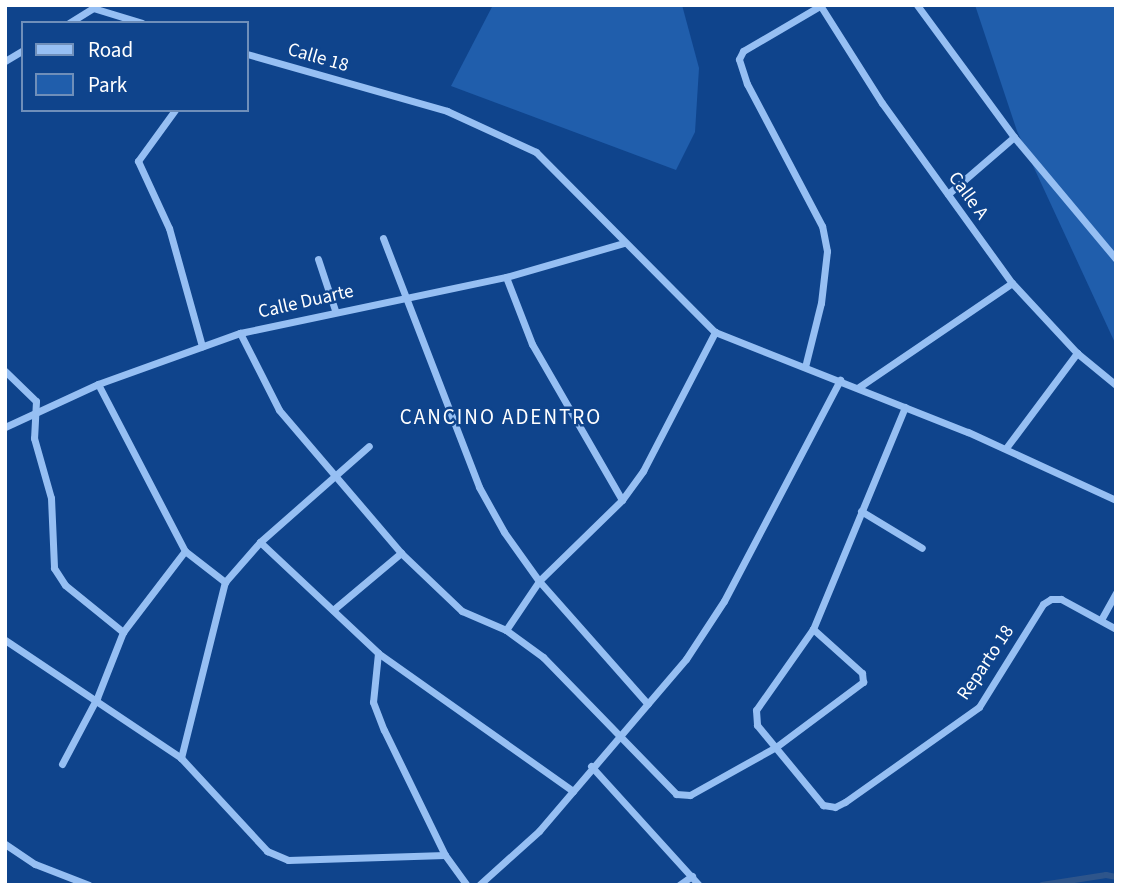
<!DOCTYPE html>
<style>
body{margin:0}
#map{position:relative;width:1121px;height:890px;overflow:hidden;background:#0f448c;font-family:"Source Sans 3",sans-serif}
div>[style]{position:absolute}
.green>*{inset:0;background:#205eac}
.stream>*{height:6px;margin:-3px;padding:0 3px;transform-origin:3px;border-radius:3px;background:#2e558b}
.minor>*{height:7px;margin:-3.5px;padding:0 3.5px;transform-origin:3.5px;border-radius:3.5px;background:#96bff3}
span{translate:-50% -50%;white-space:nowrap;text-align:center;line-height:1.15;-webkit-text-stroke:5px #0f448c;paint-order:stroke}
.street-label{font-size:19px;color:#fff}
.neighbourhood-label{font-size:21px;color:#fff;letter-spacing:2px}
.frame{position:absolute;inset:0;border:7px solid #fff;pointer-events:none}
.legend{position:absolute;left:21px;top:21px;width:228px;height:91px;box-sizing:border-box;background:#0f448c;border:2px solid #6f8fba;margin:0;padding:9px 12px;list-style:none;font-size:21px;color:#fff}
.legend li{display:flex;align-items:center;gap:14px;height:35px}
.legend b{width:35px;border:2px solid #6f8fba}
</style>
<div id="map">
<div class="green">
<div style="clip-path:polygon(493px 5px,682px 5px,699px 68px,695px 132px,676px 170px,451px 86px)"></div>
<div style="clip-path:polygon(975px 5px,1116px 5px,1116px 345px,1017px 131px)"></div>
</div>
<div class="stream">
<div style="left:1042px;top:885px;width:65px;rotate:-8.9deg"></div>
<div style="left:1106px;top:875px;width:10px;rotate:11deg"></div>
</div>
<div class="minor">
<div style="left:820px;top:5px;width:116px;rotate:57.7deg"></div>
<div style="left:882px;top:103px;width:222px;rotate:54.2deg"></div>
<div style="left:1012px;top:283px;width:96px;rotate:47.1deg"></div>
<div style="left:1077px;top:353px;width:50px;rotate:39.4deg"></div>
<div style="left:917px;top:5px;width:164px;rotate:53.7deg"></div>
<div style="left:1014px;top:137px;width:159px;rotate:50.1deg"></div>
<div style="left:69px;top:23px;width:28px;rotate:-32deg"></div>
<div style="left:93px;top:8px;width:51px;rotate:17deg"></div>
<div style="left:247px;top:54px;width:208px;rotate:15.9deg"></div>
<div style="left:447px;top:111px;width:98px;rotate:24.7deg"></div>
<div style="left:536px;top:152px;width:254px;rotate:45.2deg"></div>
<div style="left:715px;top:332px;width:272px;rotate:21.6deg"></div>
<div style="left:968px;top:432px;width:163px;rotate:24.7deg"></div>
<div style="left:5px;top:61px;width:21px;rotate:-31deg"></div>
<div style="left:175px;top:110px;width:63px;rotate:126deg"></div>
<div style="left:138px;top:161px;width:74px;rotate:65.2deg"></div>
<div style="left:169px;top:228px;width:123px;rotate:74.4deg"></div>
<div style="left:948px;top:194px;width:87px;rotate:-40.8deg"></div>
<div style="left:383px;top:238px;width:267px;rotate:68.9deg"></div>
<div style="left:479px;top:487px;width:51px;rotate:60.9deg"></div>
<div style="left:504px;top:532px;width:60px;rotate:54.5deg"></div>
<div style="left:539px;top:581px;width:164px;rotate:48.5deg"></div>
<div style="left:318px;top:259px;width:54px;rotate:71.6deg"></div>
<div style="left:506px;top:277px;width:72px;rotate:68.8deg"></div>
<div style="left:532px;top:344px;width:180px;rotate:60deg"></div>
<div style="left:240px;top:333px;width:86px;rotate:63.1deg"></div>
<div style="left:279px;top:410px;width:188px;rotate:49.5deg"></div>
<div style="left:401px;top:553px;width:84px;rotate:43.6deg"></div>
<div style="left:462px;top:611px;width:48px;rotate:23.4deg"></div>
<div style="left:506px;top:630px;width:46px;rotate:36.1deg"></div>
<div style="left:543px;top:657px;width:191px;rotate:45.8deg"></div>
<div style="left:676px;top:794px;width:14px;rotate:4deg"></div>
<div style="left:690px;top:795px;width:98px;rotate:-29.2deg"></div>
<div style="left:776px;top:747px;width:109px;rotate:-36.8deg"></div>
<div style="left:863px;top:682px;width:9px;rotate:-96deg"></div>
<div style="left:862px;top:673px;width:66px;rotate:-138.1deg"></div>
<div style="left:805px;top:367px;width:66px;rotate:-76deg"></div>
<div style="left:821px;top:303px;width:52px;rotate:-83.4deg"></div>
<div style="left:827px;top:251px;width:25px;rotate:-101deg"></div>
<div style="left:822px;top:226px;width:161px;rotate:-117.8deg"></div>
<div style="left:747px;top:84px;width:26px;rotate:-108deg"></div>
<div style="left:739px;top:59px;width:9px;rotate:-63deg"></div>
<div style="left:743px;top:51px;width:89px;rotate:-30.3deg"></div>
<div style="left:5px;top:371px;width:43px;rotate:44.1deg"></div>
<div style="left:36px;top:401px;width:37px;rotate:93deg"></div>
<div style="left:34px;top:438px;width:62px;rotate:74.2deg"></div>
<div style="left:51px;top:498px;width:70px;rotate:87.5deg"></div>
<div style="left:54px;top:568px;width:20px;rotate:57deg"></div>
<div style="left:65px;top:585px;width:75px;rotate:39deg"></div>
<div style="left:98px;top:384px;width:188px;rotate:62.5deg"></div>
<div style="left:185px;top:551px;width:51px;rotate:37.8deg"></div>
<div style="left:859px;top:387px;width:185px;rotate:-34.2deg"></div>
<div style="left:905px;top:407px;width:240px;rotate:112.5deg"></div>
<div style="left:813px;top:629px;width:99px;rotate:125.1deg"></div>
<div style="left:756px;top:710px;width:15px;rotate:86deg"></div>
<div style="left:757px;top:725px;width:104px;rotate:50.5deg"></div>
<div style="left:823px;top:805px;width:12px;rotate:9deg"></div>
<div style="left:835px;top:807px;width:11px;rotate:-27deg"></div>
<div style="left:845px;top:802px;width:164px;rotate:-35.3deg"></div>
<div style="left:979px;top:707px;width:121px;rotate:-58.1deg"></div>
<div style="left:1043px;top:604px;width:9px;rotate:-32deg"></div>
<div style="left:1051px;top:599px;width:10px"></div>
<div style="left:1061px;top:599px;width:63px;rotate:28.6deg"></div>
<div style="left:5px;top:427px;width:102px;rotate:-24.8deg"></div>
<div style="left:98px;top:384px;width:151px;rotate:-19.8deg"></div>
<div style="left:240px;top:333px;width:272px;rotate:-11.9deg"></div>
<div style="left:506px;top:277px;width:123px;rotate:-16.1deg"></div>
<div style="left:1006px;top:448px;width:119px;rotate:-53.2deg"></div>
<div style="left:861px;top:511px;width:71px;rotate:31.2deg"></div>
<div style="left:260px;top:542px;width:162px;rotate:43.2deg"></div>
<div style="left:378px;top:653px;width:239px;rotate:35.3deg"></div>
<div style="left:333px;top:610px;width:89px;rotate:-40deg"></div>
<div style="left:1102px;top:618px;width:29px;rotate:-61deg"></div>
<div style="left:506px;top:630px;width:59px;rotate:-56deg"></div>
<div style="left:539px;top:581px;width:116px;rotate:-44.3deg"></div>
<div style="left:622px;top:500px;width:36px;rotate:-54deg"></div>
<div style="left:643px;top:471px;width:157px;rotate:-62.6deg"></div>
<div style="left:5px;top:640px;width:212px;rotate:33.8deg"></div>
<div style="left:181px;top:758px;width:127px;rotate:47.2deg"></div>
<div style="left:267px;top:851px;width:23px;rotate:23deg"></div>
<div style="left:288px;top:860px;width:157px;rotate:-1.8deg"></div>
<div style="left:378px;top:653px;width:49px;rotate:95.8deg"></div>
<div style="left:373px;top:702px;width:30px;rotate:69deg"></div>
<div style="left:384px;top:730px;width:139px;rotate:64deg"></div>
<div style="left:445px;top:855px;width:37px;rotate:54deg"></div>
<div style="left:181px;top:758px;width:181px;rotate:-76deg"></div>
<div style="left:225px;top:582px;width:53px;rotate:-48.8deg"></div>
<div style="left:260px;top:542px;width:145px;rotate:-41.4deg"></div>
<div style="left:62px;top:764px;width:75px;rotate:-62.1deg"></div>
<div style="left:97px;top:698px;width:71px;rotate:-68.5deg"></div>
<div style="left:123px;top:632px;width:102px;rotate:-52.6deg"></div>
<div style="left:591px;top:766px;width:161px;rotate:47.8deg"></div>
<div style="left:5px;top:844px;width:36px;rotate:34deg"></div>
<div style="left:35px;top:864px;width:58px;rotate:21.3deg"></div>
<div style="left:479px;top:885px;width:81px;rotate:-42deg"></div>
<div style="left:539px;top:831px;width:226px;rotate:-49.5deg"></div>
<div style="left:686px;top:659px;width:69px;rotate:-56.8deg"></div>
<div style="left:724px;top:601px;width:250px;rotate:-62.3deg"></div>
<div style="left:679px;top:885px;width:16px;rotate:-35deg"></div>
</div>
<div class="street-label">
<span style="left:318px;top:58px;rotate:16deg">Calle 18</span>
<span style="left:968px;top:196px;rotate:54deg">Calle A</span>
<span style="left:306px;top:302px;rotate:-13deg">Calle Duarte</span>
<span style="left:986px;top:663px;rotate:-56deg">Reparto 18</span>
</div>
<div class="neighbourhood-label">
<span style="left:501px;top:417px">CANCINO ADENTRO</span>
</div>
<div class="frame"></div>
<ul class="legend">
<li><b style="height:9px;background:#96bff3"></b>Road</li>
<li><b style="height:19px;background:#205eac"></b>Park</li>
</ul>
</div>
